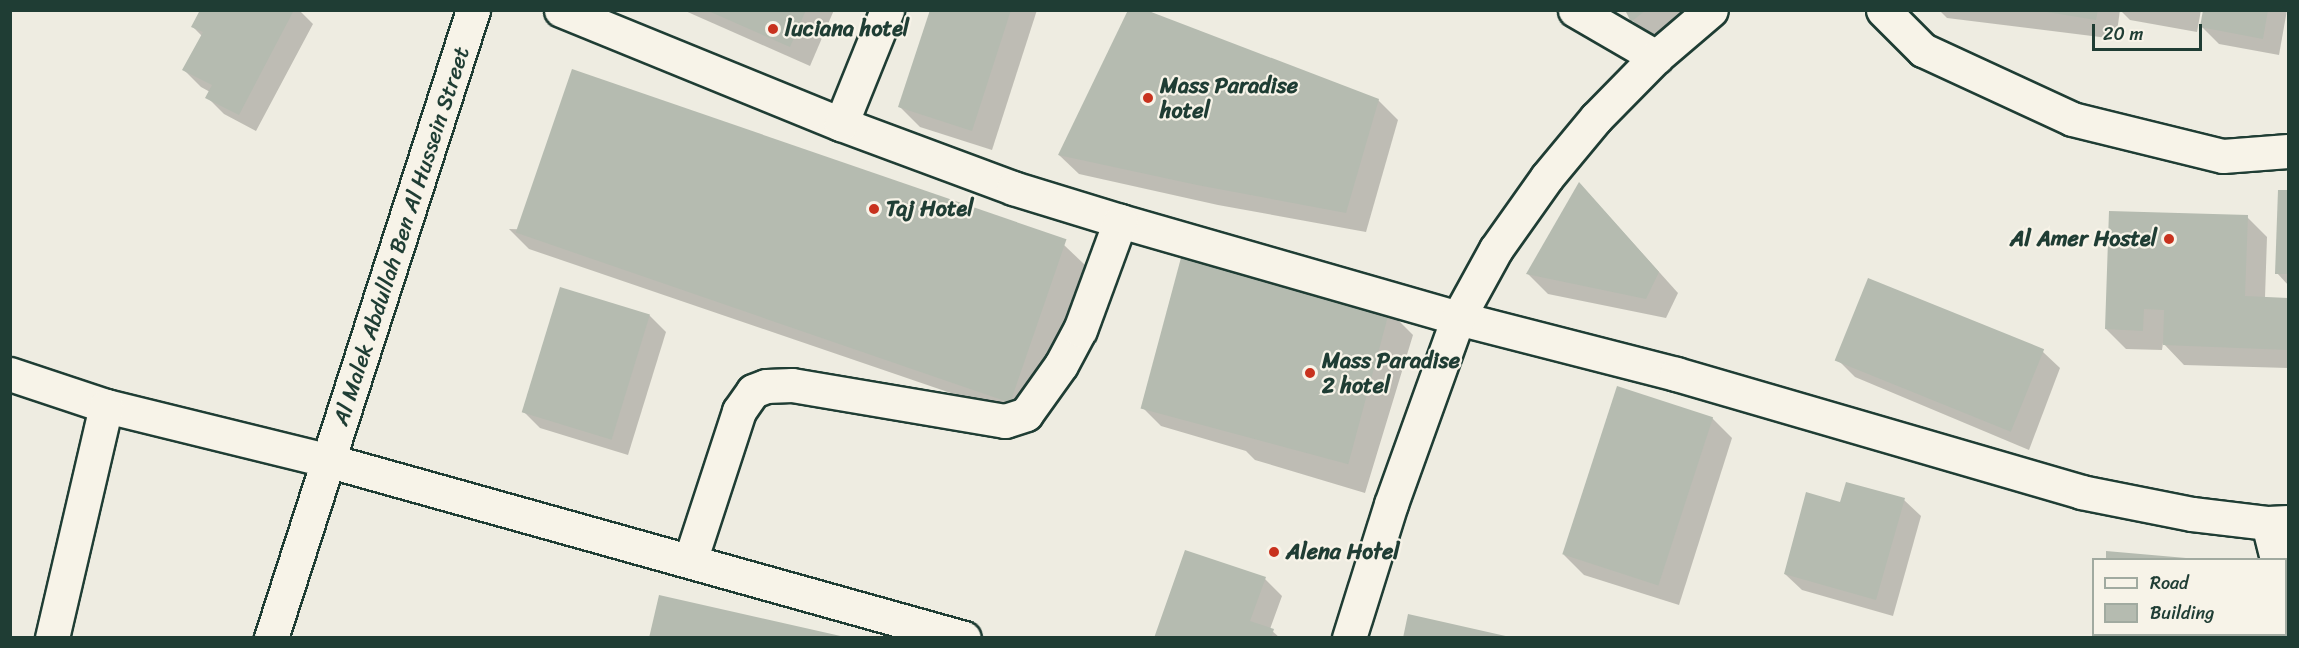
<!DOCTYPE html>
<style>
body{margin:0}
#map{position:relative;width:2299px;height:648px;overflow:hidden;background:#eeece1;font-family:Sriracha,sans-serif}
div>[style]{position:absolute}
.shadow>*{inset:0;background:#0003;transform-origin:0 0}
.building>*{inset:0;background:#b5bbb0;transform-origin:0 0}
.roads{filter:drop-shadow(2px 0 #1f3d34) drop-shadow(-2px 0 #1f3d34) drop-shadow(0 2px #1f3d34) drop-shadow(0 -2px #1f3d34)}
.street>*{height:33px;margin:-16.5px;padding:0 16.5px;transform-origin:16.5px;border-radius:16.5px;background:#f7f3e8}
.secondary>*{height:33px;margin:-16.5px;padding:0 16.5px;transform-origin:16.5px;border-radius:16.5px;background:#f7f3e8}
.dots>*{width:16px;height:16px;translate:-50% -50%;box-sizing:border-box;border:3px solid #f7f3e8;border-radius:50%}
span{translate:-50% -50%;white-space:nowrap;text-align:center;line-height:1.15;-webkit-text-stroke:4.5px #f7f3e8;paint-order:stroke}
.poi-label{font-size:22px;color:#1f3d34;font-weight:700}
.left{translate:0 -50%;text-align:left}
.right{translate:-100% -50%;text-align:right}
.street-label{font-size:22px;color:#1f3d34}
.frame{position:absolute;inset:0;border:12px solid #1f3d34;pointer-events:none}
.legend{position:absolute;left:2092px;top:558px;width:195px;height:78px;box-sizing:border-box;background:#f7f3e8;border:2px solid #a1aaa0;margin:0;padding:8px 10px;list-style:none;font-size:18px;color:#1f3d34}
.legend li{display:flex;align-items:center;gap:12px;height:30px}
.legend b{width:30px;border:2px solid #a1aaa0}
.scale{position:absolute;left:2092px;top:24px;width:110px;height:27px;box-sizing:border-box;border:3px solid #1f3d34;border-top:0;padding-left:8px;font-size:18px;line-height:21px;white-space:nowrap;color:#1f3d34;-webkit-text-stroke:4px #f7f3e8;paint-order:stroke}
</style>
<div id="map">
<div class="shadow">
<div style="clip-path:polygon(202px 10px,299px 10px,313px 24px,256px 131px,224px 114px,207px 97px,210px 92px,201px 87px,184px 70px,202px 36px,193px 27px)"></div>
<div style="clip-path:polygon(683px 10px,834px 10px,810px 66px)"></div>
<div style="clip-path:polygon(931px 10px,1037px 10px,992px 150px,920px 127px,900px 107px)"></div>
<div style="clip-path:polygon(1627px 10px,1691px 10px,1652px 41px,1633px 21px)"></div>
<div style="clip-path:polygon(1939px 10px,2120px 10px,2116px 39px,1947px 18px)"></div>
<div style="clip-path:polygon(2120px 10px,2201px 10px,2197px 32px,2130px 20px)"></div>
<div style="clip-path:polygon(2205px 10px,2287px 10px,2279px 55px,2219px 44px,2202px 27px)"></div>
<div style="clip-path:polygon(1378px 100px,1398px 120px,1366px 232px,1218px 205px,1079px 174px,1059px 155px)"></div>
<div style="clip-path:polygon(1580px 184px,1678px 293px,1666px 318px,1548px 294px,1528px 274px)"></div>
<div style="clip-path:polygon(2279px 191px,2288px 192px,2288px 285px,2277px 273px)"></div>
<div style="clip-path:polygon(2247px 217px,2267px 237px,2265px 298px,2288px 299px,2288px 368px,2184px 365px,2163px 343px,2162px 350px,2126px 349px,2106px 329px)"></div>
<div style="clip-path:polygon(509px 229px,1064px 245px,1085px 265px,1033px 421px,529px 249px)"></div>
<div style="clip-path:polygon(1389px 311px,1413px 335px,1365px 493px,1255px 460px,1246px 451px,1161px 426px,1144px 409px)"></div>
<div style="clip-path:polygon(649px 315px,666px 332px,628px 455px,540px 428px,524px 412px)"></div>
<div style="clip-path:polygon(2043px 352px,2060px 368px,2029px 450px,1855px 377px,1838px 360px)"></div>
<div style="clip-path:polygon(1712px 418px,1732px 438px,1679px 605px,1584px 575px,1564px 555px)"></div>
<div style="clip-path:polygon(1904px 500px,1921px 516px,1893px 616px,1802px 590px,1785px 574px,1842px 504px)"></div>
<div style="clip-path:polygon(1265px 579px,1282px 596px,1270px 629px,1280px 638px,1156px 638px)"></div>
<div style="left:2101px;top:634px;width:148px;height:4px"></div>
</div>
<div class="building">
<div style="clip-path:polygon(200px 10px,294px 10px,239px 115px,205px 98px,212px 85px,182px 70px,203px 32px,191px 27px)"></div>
<div style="clip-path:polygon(706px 10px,806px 10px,790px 47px)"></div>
<div style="clip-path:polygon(930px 10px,1011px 10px,972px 131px,898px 107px)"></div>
<div style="clip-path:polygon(1128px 10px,1146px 10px,1379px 99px,1346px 213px,1197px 185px,1058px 155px)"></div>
<div style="clip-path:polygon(1625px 10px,1646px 10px,1631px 22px)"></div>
<div style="clip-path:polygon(2035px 10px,2098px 10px,2096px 20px)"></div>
<div style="clip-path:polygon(2203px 10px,2268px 10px,2263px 39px,2200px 27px)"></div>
<div style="left:572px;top:69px;width:523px;height:173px;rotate:19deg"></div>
<div style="clip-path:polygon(1579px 182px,1659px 272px,1646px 299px,1526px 274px)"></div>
<div style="clip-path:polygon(2278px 190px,2288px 190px,2288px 274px,2275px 274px)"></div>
<div style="clip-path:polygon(2109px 211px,2248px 215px,2245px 296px,2288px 298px,2288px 350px,2163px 345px,2164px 310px,2144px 309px,2143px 331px,2105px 329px)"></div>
<div style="left:1182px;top:254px;width:215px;height:160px;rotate:15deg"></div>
<div style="left:1868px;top:278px;width:190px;height:89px;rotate:22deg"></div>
<div style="left:560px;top:287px;width:94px;height:131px;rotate:17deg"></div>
<div style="left:1617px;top:386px;width:101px;height:177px;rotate:18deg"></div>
<div style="clip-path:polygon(1846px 482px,1905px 498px,1876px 600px,1784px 574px,1806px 492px,1840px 502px)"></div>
<div style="clip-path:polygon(1185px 550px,1266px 577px,1250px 621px,1274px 629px,1271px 638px,1154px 638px)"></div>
<div style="clip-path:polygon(2106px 551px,2186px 558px,2185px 560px,2106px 560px)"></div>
<div style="clip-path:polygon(659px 595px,845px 637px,845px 638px,649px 638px)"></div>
<div style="clip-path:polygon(1408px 614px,1510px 637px,1510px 638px,1403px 638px)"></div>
<div style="left:2100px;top:634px;width:131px;height:4px"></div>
</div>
<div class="roads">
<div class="street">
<div style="left:561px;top:10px;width:302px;rotate:22.2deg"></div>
<div style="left:841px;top:124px;width:184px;rotate:20.4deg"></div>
<div style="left:1013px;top:188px;width:112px;rotate:17.1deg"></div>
<div style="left:1120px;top:221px;width:352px;rotate:16deg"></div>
<div style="left:1458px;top:318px;width:225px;rotate:14.4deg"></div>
<div style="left:1676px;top:374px;width:422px;rotate:16.2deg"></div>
<div style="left:2081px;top:492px;width:113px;rotate:11.2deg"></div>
<div style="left:2192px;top:514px;width:77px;rotate:6.8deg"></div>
<div style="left:2268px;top:523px;width:20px;rotate:-3deg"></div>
<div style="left:1575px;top:10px;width:94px;rotate:30.1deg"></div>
<div style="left:1883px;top:10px;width:57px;rotate:45deg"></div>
<div style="left:1923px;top:50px;width:164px;rotate:24.8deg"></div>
<div style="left:2072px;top:119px;width:155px;rotate:13.8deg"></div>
<div style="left:2223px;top:156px;width:65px;rotate:-4.4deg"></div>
<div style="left:841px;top:124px;width:123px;rotate:-68deg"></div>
<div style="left:10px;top:374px;width:101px;rotate:18.4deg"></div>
<div style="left:106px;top:406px;width:231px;rotate:13.8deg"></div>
<div style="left:330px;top:461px;width:658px;rotate:15.6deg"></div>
<div style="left:2268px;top:523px;width:38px;rotate:76deg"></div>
<div style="left:690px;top:561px;width:158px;rotate:-71.9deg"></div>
<div style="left:739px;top:411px;width:24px;rotate:-55deg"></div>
<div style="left:753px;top:391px;width:14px;rotate:-21deg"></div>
<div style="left:766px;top:386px;width:26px;rotate:-2deg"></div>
<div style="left:792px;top:385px;width:216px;rotate:9.6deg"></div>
<div style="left:1005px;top:421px;width:22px;rotate:-18deg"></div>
<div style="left:1026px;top:414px;width:60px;rotate:-54.5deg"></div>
<div style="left:1061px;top:365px;width:40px;rotate:-62deg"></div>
<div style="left:1080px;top:330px;width:116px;rotate:-69.8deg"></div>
<div style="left:52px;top:638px;width:238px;rotate:-76.9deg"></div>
<div style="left:1349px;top:638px;width:140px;rotate:-72.6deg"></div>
<div style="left:1391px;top:504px;width:198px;rotate:-70.2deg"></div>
<div style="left:1458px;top:318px;width:79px;rotate:-61.2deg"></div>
<div style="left:1496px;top:249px;width:88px;rotate:-54.7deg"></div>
<div style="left:1547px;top:177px;width:77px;rotate:-50.3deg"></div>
<div style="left:1596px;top:118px;width:86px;rotate:-45.5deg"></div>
<div style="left:1656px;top:57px;width:72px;rotate:-40.5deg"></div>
<div style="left:2277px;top:638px;width:4px;rotate:-90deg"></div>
</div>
<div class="secondary">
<div style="left:271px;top:638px;width:660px;rotate:-72.17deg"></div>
</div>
</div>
<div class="dots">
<div style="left:773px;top:29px;background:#c8321e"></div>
<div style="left:1148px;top:98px;background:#c8321e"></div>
<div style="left:874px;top:209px;background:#c8321e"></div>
<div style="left:2169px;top:239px;background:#c8321e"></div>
<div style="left:1310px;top:373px;background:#c8321e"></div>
<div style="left:1274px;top:552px;background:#c8321e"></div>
</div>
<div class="poi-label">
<span class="left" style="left:785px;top:29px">luciana hotel</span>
<span class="left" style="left:1160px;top:98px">Mass Paradise<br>hotel</span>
<span class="left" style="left:886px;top:209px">Taj Hotel</span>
<span class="right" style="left:2157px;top:239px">Al Amer Hostel</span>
<span class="left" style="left:1322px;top:373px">Mass Paradise<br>2 hotel</span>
<span class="left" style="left:1286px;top:552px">Alena Hotel</span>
</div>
<div class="street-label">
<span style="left:401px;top:236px;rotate:-72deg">Al Malek Abdullah Ben Al Hussein Street</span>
</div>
<div class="frame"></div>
<ul class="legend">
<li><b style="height:8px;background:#f7f3e8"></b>Road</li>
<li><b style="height:16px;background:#b5bbb0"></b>Building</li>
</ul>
<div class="scale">20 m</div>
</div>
